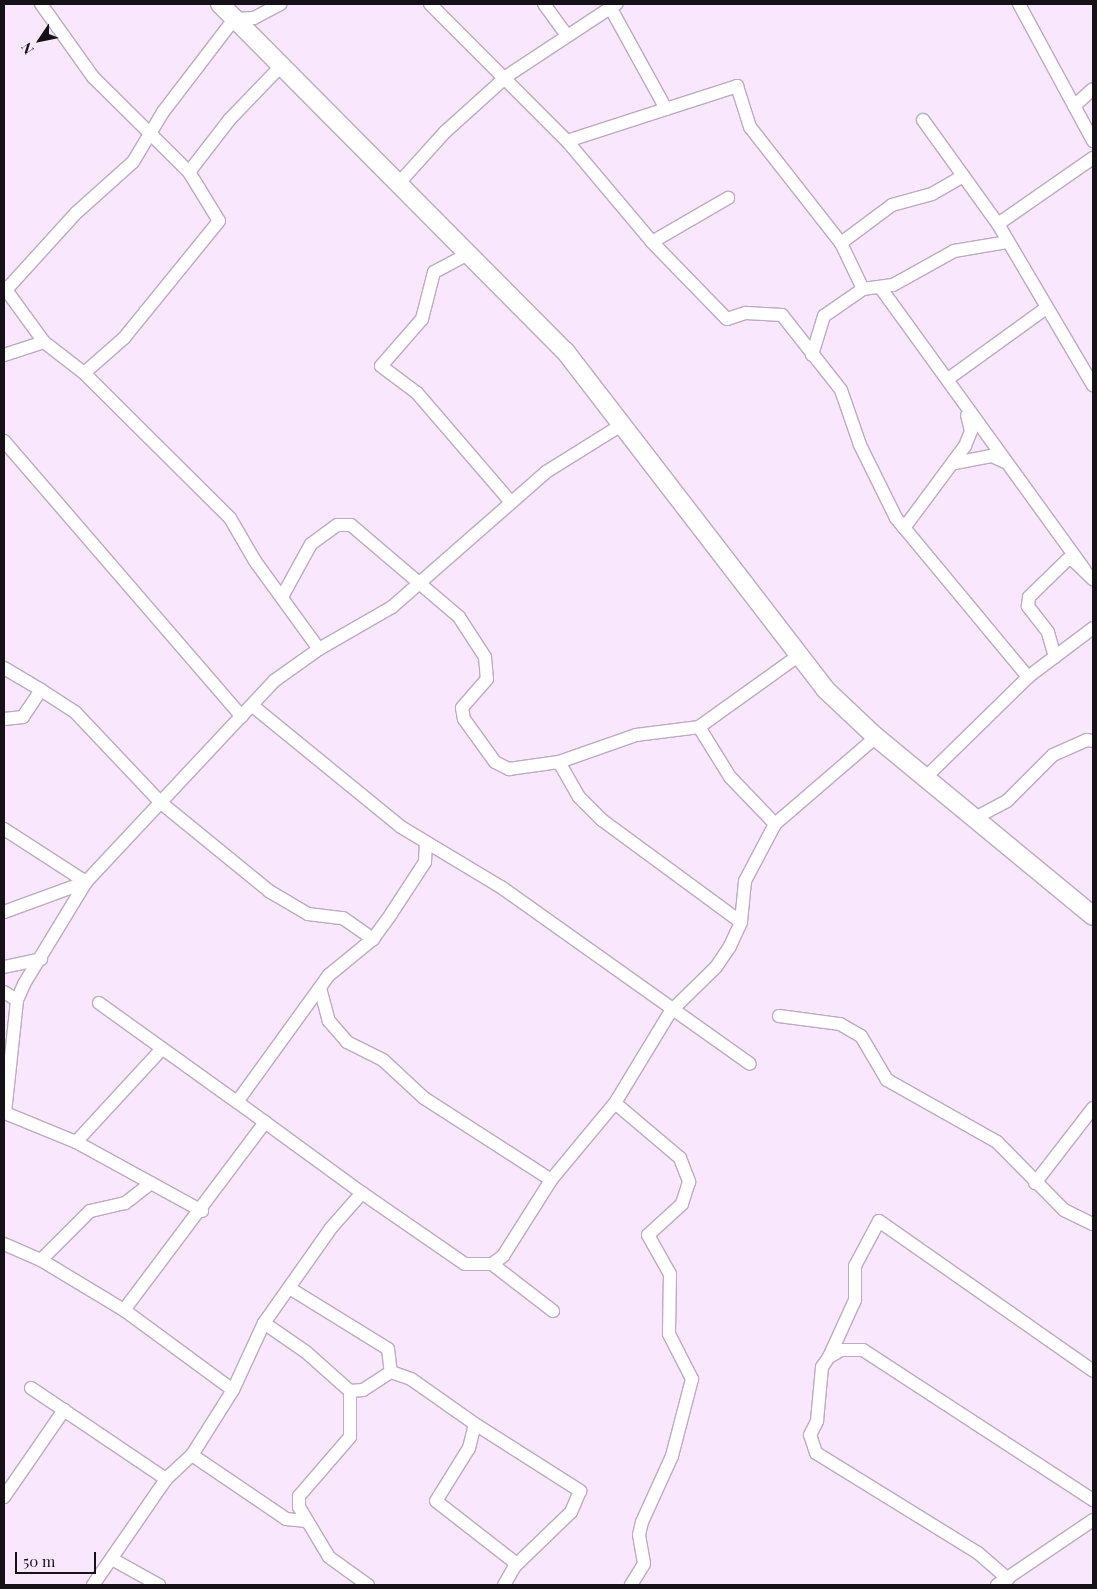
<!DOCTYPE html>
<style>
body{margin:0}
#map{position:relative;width:1097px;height:1589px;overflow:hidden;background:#f9e7fd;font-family:"Playfair Display",serif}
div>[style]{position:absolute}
.roads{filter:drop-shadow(1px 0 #bcabc1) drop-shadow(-1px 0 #bcabc1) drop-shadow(0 1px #bcabc1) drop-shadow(0 -1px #bcabc1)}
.minor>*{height:12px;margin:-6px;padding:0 6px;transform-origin:6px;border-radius:6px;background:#fff}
.secondary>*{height:18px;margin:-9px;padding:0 9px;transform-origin:9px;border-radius:9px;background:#fff}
span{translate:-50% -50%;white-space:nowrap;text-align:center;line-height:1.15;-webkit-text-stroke:5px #f9e7fd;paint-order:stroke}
.frame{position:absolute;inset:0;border:5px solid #161018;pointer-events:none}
.north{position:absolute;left:15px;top:15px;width:50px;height:50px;-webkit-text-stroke:4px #f9e7fd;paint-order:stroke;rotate:236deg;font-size:14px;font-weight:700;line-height:20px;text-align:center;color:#161018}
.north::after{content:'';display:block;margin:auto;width:18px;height:22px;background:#161018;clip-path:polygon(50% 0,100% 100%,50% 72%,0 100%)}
.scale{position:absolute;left:15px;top:1552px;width:81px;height:22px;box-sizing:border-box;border:2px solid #161018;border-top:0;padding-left:6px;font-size:15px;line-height:18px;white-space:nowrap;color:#161018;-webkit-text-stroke:4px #f9e7fd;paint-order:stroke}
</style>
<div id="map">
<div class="roads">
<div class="minor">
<div style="left:41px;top:4px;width:90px;rotate:54.5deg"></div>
<div style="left:93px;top:77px;width:135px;rotate:44.7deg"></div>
<div style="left:189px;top:172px;width:57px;rotate:58.5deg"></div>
<div style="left:219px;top:221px;width:151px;rotate:129.1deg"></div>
<div style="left:124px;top:338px;width:53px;rotate:138.8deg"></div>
<div style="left:430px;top:4px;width:194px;rotate:45deg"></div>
<div style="left:567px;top:141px;width:132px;rotate:49.9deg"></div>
<div style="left:652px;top:242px;width:107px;rotate:45.8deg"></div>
<div style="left:727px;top:319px;width:20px;rotate:-18deg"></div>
<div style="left:746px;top:313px;width:36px;rotate:3deg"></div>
<div style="left:782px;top:315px;width:95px;rotate:51.8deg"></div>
<div style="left:841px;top:390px;width:58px;rotate:70.9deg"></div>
<div style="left:860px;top:445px;width:81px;rotate:63.7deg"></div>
<div style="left:896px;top:518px;width:207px;rotate:50.3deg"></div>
<div style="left:544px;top:4px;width:39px;rotate:54deg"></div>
<div style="left:1019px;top:4px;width:156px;rotate:61.6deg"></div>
<div style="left:610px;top:7px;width:116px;rotate:61.2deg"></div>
<div style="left:666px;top:109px;width:75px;rotate:-17.9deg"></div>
<div style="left:737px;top:86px;width:43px;rotate:72.4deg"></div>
<div style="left:750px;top:127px;width:147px;rotate:51.9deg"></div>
<div style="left:1074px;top:106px;width:25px;rotate:-42deg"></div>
<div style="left:923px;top:120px;width:128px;rotate:54.2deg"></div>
<div style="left:998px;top:224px;width:187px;rotate:59.5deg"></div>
<div style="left:567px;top:141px;width:104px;rotate:-17.9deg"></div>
<div style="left:189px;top:172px;width:67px;rotate:-52.3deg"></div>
<div style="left:230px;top:119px;width:75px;rotate:-46.1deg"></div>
<div style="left:399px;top:183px;width:69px;rotate:-48deg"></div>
<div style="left:445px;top:132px;width:84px;rotate:-42.1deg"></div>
<div style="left:507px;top:76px;width:131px;rotate:-33.4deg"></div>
<div style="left:998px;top:224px;width:116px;rotate:-34.8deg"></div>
<div style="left:652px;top:242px;width:88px;rotate:-30.1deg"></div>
<div style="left:468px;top:254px;width:38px;rotate:152deg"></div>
<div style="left:434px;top:272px;width:49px;rotate:104.3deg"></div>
<div style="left:422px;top:319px;width:62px;rotate:131.1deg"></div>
<div style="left:381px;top:366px;width:45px;rotate:36.9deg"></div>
<div style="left:417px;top:393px;width:143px;rotate:49.3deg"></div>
<div style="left:4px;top:287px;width:68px;rotate:54deg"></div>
<div style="left:44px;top:342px;width:51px;rotate:37.8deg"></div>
<div style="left:84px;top:373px;width:206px;rotate:44.8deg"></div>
<div style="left:230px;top:518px;width:50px;rotate:59.8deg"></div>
<div style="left:255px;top:561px;width:109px;rotate:54deg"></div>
<div style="left:880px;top:287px;width:349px;rotate:54.1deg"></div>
<div style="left:863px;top:289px;width:51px;rotate:-115.6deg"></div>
<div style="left:841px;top:243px;width:64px;rotate:-36.7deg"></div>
<div style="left:892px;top:205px;width:41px;rotate:-15.4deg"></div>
<div style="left:932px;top:194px;width:36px;rotate:-30deg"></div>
<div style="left:6px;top:290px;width:104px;rotate:-47.7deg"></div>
<div style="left:76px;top:213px;width:76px;rotate:-41.8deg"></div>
<div style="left:133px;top:162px;width:58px;rotate:-59deg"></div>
<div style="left:163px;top:112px;width:117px;rotate:-52.6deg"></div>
<div style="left:234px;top:19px;width:20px;rotate:-3deg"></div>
<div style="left:254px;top:18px;width:30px;rotate:-28deg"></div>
<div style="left:4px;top:355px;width:42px;rotate:-18deg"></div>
<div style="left:812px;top:355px;width:41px;rotate:-72.9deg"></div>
<div style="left:824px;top:316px;width:47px;rotate:-34.7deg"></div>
<div style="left:863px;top:289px;width:30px;rotate:-8deg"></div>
<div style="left:893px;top:285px;width:70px;rotate:-29.1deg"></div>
<div style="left:954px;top:251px;width:55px;rotate:-9.5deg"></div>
<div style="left:948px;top:379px;width:121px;rotate:-35.9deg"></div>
<div style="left:4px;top:441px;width:364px;rotate:49.2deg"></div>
<div style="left:955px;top:463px;width:38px;rotate:-11deg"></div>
<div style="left:992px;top:456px;width:14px;rotate:25deg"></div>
<div style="left:904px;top:528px;width:102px;rotate:-53.4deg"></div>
<div style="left:965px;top:446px;width:16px;rotate:-68deg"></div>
<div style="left:971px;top:431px;width:16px;rotate:-104deg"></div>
<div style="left:283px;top:595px;width:58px;rotate:-61.2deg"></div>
<div style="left:311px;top:544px;width:32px;rotate:-36deg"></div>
<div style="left:337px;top:525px;width:14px"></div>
<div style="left:351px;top:525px;width:142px;rotate:40.4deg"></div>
<div style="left:459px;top:617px;width:48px;rotate:57deg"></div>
<div style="left:485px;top:657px;width:22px;rotate:85deg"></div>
<div style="left:487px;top:679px;width:38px;rotate:131deg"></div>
<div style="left:462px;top:708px;width:11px;rotate:80deg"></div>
<div style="left:464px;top:719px;width:53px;rotate:54.2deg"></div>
<div style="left:495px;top:762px;width:16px;rotate:27deg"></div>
<div style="left:509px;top:769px;width:50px;rotate:-8deg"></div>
<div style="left:559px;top:762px;width:82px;rotate:-19.3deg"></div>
<div style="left:636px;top:735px;width:64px;rotate:-7.2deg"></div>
<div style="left:699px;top:727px;width:122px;rotate:-35.6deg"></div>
<div style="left:1055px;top:657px;width:26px;rotate:-106deg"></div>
<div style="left:1048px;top:632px;width:33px;rotate:-128deg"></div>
<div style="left:1028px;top:606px;width:9px;rotate:-84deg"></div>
<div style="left:1029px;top:597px;width:53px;rotate:-44.2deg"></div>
<div style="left:1067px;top:560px;width:6px"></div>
<div style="left:1073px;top:560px;width:28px;rotate:44deg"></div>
<div style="left:4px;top:668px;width:43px;rotate:30.7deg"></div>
<div style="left:41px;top:690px;width:32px;rotate:124deg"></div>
<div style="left:23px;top:717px;width:19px;rotate:174deg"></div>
<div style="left:41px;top:690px;width:40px;rotate:32.9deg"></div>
<div style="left:75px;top:712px;width:124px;rotate:46.6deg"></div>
<div style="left:160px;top:802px;width:141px;rotate:39.2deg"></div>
<div style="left:269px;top:891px;width:45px;rotate:30.5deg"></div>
<div style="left:308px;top:914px;width:35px;rotate:7deg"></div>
<div style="left:343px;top:918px;width:37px;rotate:35deg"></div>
<div style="left:254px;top:707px;width:190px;rotate:39.2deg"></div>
<div style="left:401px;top:827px;width:117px;rotate:31deg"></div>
<div style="left:501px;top:887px;width:305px;rotate:35.4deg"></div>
<div style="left:699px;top:727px;width:59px;rotate:58.2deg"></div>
<div style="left:730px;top:777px;width:65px;rotate:46.2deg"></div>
<div style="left:559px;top:762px;width:40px;rotate:60.3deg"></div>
<div style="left:579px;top:797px;width:33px;rotate:45deg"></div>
<div style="left:602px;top:820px;width:172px;rotate:36.3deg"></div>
<div style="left:925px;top:778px;width:144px;rotate:-44.4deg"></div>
<div style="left:1028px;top:677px;width:81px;rotate:-37deg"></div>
<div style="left:975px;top:818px;width:36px;rotate:-28deg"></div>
<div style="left:1007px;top:801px;width:65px;rotate:-45deg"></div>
<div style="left:1053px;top:755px;width:37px;rotate:-24deg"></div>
<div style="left:1087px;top:740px;width:6px;rotate:9deg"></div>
<div style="left:4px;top:829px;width:98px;rotate:32.9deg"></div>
<div style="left:4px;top:912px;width:87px;rotate:-20.1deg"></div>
<div style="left:4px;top:967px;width:38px;rotate:-12deg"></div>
<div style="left:320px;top:988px;width:34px;rotate:75deg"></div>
<div style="left:329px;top:1021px;width:28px;rotate:49deg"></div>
<div style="left:347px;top:1042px;width:40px;rotate:26.6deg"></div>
<div style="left:383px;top:1060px;width:56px;rotate:42.8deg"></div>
<div style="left:424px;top:1098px;width:151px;rotate:32.8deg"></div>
<div style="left:4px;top:992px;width:15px;rotate:32deg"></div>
<div style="left:99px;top:1003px;width:170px;rotate:35.7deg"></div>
<div style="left:779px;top:1016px;width:62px;rotate:7.5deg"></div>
<div style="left:840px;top:1024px;width:24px;rotate:30deg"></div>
<div style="left:861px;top:1036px;width:51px;rotate:59.4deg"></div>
<div style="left:887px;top:1080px;width:126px;rotate:29.4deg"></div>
<div style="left:997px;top:1142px;width:95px;rotate:45.4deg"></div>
<div style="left:1064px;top:1210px;width:32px;rotate:26deg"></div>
<div style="left:615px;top:1103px;width:85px;rotate:40.2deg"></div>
<div style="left:680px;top:1158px;width:26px;rotate:69deg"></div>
<div style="left:689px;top:1182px;width:23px;rotate:108deg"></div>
<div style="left:682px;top:1204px;width:46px;rotate:137.6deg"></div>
<div style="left:648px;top:1235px;width:45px;rotate:60.6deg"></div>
<div style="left:670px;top:1274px;width:60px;rotate:91deg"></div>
<div style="left:669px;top:1334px;width:51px;rotate:62.9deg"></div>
<div style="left:692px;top:1379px;width:80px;rotate:104.6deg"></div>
<div style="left:672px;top:1456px;width:72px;rotate:114.4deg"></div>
<div style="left:642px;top:1522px;width:13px;rotate:103deg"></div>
<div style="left:639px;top:1535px;width:29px;rotate:80deg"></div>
<div style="left:644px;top:1564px;width:25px;rotate:122deg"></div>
<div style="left:76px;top:1142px;width:124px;rotate:-47.3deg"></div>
<div style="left:151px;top:1183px;width:33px;rotate:142deg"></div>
<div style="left:125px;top:1203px;width:36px;rotate:167deg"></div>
<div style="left:90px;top:1211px;width:69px;rotate:135deg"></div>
<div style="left:41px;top:1260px;width:97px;rotate:31.1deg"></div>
<div style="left:124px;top:1310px;width:135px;rotate:36.3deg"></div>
<div style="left:1035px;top:1183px;width:95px;rotate:-52.3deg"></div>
<div style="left:362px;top:1193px;width:155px;rotate:-143.9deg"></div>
<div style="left:237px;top:1102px;width:157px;rotate:-54.1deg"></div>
<div style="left:329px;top:975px;width:57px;rotate:-39.3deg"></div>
<div style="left:373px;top:939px;width:31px;rotate:-54deg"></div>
<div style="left:391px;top:914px;width:62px;rotate:-56.8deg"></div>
<div style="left:425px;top:862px;width:19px;rotate:-87deg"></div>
<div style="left:202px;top:1211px;width:144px;rotate:-151.3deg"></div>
<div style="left:76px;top:1142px;width:77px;rotate:-157.8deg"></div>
<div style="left:5px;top:1113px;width:114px;rotate:-83.9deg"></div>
<div style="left:17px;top:1000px;width:17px;rotate:-66deg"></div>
<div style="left:24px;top:984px;width:119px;rotate:-58.7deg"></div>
<div style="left:86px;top:882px;width:275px;rotate:-46.9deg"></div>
<div style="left:274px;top:681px;width:55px;rotate:-35.4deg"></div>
<div style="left:319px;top:649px;width:84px;rotate:-29.9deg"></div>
<div style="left:392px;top:607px;width:205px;rotate:-41.2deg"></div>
<div style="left:546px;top:472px;width:91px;rotate:-31.9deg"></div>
<div style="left:4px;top:1244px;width:40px;rotate:23.4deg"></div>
<div style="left:492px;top:1264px;width:77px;rotate:37.6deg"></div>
<div style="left:291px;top:1289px;width:114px;rotate:31.7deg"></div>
<div style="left:388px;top:1349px;width:23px;rotate:83deg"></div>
<div style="left:124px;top:1310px;width:235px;rotate:-53.1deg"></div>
<div style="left:264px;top:1323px;width:51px;rotate:34.6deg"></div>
<div style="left:306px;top:1352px;width:59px;rotate:41.6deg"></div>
<div style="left:350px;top:1391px;width:46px;rotate:90deg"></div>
<div style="left:350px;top:1437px;width:78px;rotate:130.8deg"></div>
<div style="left:299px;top:1496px;width:11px;rotate:90deg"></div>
<div style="left:299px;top:1507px;width:58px;rotate:59deg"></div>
<div style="left:329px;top:1557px;width:48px;rotate:35.7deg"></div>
<div style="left:829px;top:1357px;width:63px;rotate:-65.5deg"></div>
<div style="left:855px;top:1300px;width:34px;rotate:-90deg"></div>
<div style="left:855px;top:1266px;width:51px;rotate:-61.9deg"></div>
<div style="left:879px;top:1221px;width:261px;rotate:35deg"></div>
<div style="left:31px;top:1388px;width:163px;rotate:34deg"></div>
<div style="left:350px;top:1391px;width:13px;rotate:-4deg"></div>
<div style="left:363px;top:1390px;width:33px;rotate:-33deg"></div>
<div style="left:391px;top:1372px;width:21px;rotate:19deg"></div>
<div style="left:411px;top:1379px;width:78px;rotate:35.1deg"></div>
<div style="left:475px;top:1424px;width:25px;rotate:104deg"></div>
<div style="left:469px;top:1448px;width:62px;rotate:121.9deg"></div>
<div style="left:436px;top:1501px;width:98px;rotate:37.9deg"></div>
<div style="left:513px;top:1561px;width:5px;rotate:68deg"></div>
<div style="left:515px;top:1566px;width:22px;rotate:120deg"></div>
<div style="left:475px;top:1424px;width:125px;rotate:32.5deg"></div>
<div style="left:580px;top:1491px;width:23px;rotate:113deg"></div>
<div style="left:571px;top:1512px;width:78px;rotate:136deg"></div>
<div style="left:192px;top:1455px;width:114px;rotate:34.2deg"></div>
<div style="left:286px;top:1519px;width:18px;rotate:6deg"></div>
<div style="left:4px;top:1497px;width:106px;rotate:-55.4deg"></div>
<div style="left:112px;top:1559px;width:54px;rotate:29deg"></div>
<div style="left:1008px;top:1579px;width:40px;rotate:-139deg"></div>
<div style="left:978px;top:1553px;width:190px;rotate:-148.3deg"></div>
<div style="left:816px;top:1453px;width:19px;rotate:-108deg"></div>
<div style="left:810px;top:1435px;width:16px;rotate:-63deg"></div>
<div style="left:817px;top:1421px;width:54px;rotate:-84.7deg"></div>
<div style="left:822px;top:1367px;width:12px;rotate:-55deg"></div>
<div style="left:829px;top:1357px;width:14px;rotate:-30deg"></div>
<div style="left:841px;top:1350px;width:22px"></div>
<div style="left:863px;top:1350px;width:275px;rotate:33.1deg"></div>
<div style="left:93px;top:1585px;width:129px;rotate:-55.4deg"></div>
<div style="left:166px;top:1479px;width:35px;rotate:-43deg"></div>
<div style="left:192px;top:1455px;width:77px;rotate:-57.8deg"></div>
<div style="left:233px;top:1390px;width:74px;rotate:-65.2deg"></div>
<div style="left:264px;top:1323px;width:116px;rotate:-54.8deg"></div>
<div style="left:331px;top:1228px;width:47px;rotate:-48.5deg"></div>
<div style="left:362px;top:1193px;width:125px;rotate:34.6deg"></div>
<div style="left:465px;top:1264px;width:27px"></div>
<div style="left:492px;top:1264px;width:14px;rotate:-36deg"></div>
<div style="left:503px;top:1256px;width:90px;rotate:-57.7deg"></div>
<div style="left:551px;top:1180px;width:100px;rotate:-50.3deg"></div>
<div style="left:615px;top:1103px;width:108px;rotate:-58.7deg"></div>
<div style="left:671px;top:1011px;width:63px;rotate:-44.4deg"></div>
<div style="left:716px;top:967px;width:25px;rotate:-56deg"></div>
<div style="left:730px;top:946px;width:26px;rotate:-65deg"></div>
<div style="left:741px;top:922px;width:41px;rotate:-84.4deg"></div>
<div style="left:745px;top:881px;width:64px;rotate:-62.2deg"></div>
<div style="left:775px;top:824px;width:133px;rotate:-40.7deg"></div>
<div style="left:997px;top:1585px;width:116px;rotate:-34.1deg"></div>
</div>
<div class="secondary">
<div style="left:220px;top:4px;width:489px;rotate:45.2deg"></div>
<div style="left:565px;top:351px;width:426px;rotate:52.4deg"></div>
<div style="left:825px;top:689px;width:70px;rotate:43.3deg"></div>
<div style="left:876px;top:737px;width:281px;rotate:39.5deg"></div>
</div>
</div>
<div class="frame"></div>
<div class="north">N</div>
<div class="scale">50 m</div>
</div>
